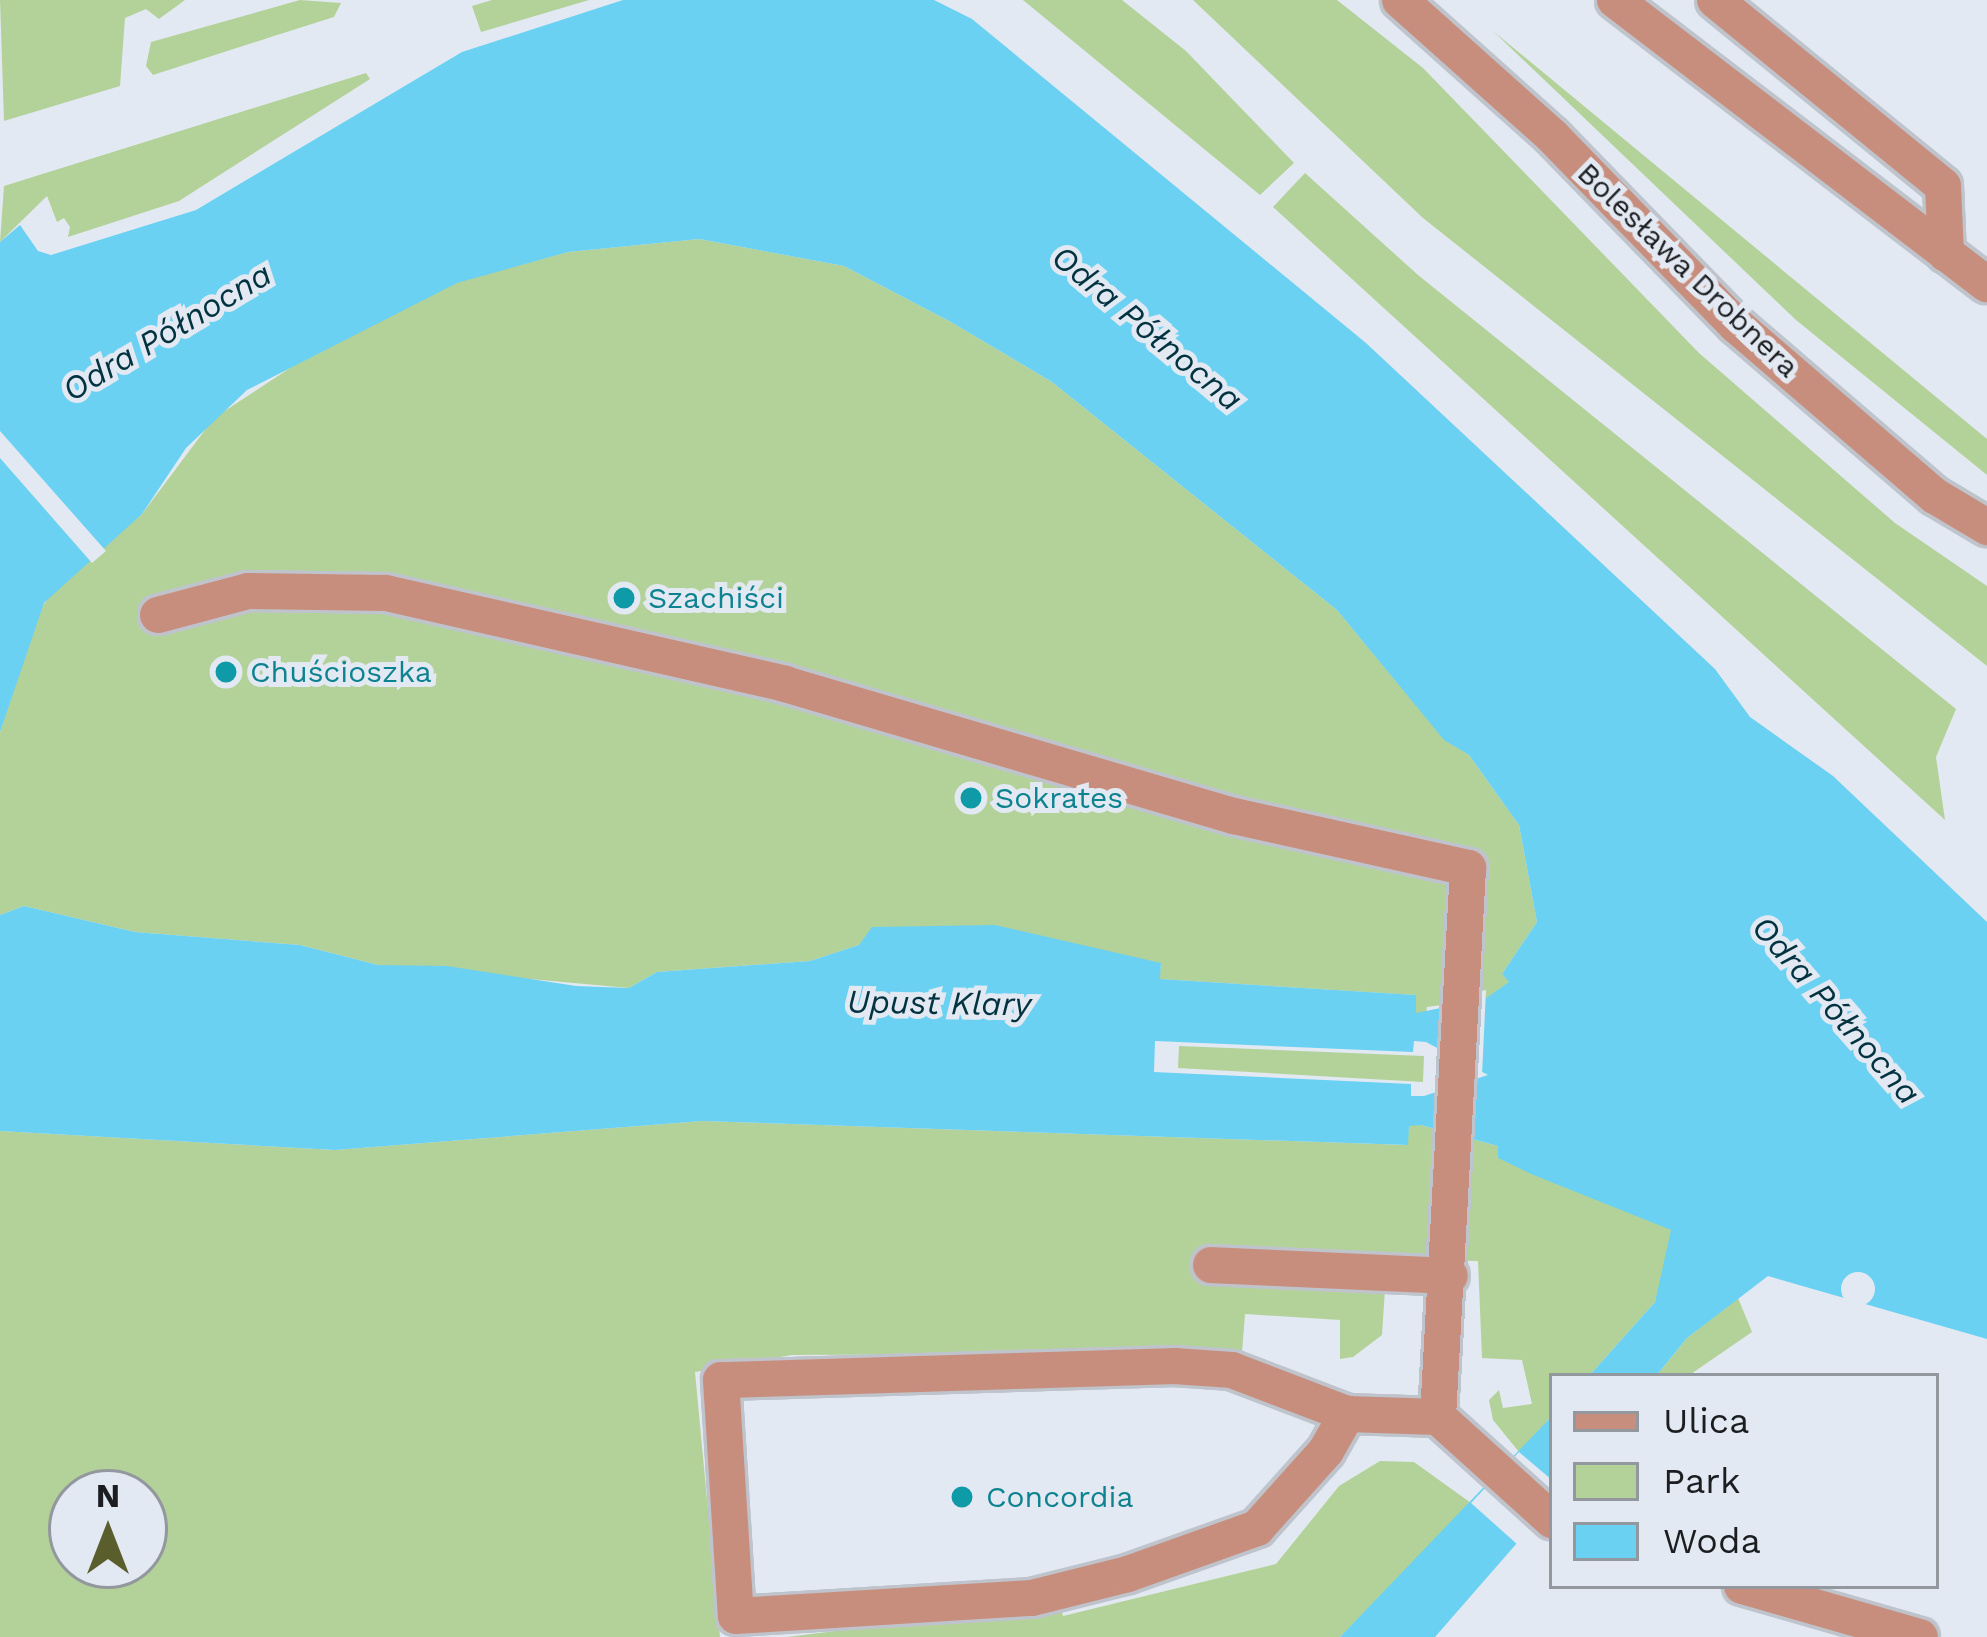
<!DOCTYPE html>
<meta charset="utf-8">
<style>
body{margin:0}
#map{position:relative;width:1987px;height:1637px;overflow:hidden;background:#e3e9f2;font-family:"Work Sans",sans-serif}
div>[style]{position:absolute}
.green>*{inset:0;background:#b3d299}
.water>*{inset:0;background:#6ad1f2}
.pier>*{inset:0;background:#e3e9f2}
.round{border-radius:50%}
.roads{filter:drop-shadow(3px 0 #bfc4cc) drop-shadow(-3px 0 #bfc4cc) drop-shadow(0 3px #bfc4cc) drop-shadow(0 -3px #bfc4cc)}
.minor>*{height:36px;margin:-18px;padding:0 18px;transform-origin:18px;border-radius:18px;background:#c88e7d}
.dots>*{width:33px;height:33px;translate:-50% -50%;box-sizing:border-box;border:6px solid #e3e9f2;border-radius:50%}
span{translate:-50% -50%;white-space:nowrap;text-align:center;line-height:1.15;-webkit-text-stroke:10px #e3e9f2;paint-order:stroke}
.street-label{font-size:30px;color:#1b1d20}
.culture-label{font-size:30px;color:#0d838f}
.left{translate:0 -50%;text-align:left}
.water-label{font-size:33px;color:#003240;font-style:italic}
.legend{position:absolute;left:1549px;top:1373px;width:390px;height:216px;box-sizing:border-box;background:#e3e9f2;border:3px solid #93979e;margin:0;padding:15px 21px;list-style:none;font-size:36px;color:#1b1d20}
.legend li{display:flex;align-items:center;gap:24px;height:60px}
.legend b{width:60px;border:3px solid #93979e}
.north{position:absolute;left:48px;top:1469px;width:120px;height:120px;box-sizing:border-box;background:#e3e9f2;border:3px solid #93979e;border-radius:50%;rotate:0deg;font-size:33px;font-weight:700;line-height:48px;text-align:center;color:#1b1d20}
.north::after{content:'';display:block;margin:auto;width:42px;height:54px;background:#5a5e2c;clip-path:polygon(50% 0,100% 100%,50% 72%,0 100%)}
</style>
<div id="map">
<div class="green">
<div style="clip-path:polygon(0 0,185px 0,159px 19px,146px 9px,125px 18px,120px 86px,4px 121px)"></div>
<div style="clip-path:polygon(300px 0,341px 3px,334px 17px,274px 36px,153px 75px,146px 66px,151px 42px)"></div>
<div style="clip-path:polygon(492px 0,589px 0,481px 32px,472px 6px)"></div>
<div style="clip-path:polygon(1023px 0,1122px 0,1186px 51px,1294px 163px,1260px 195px)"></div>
<div style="clip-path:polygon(1193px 0,1337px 0,1423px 68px,1699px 353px,1895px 523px,1987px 586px,1987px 666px,1423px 218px)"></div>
<div style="clip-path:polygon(1493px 31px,1987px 439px,1987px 475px,1796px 320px)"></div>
<div style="clip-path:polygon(366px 73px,370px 79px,179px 201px,68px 237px,70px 227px,64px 218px,57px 222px,47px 196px,0 242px,4px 186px)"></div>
<div style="clip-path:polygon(1305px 173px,1418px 275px,1956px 709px,1936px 757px,1945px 820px,1273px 207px)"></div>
<div style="clip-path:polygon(699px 239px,844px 266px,951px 322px,1052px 382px,1337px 610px,1444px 739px,1469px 755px,1519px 825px,1537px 922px,1502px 974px,1510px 982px,1486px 999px,1427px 1007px,1426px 1014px,1415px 1013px,1415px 995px,1159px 979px,1161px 964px,859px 945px,810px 961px,657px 972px,629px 988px,378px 965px,300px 945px,135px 932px,24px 906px,0 915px,0 732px,35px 616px,59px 584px,142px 514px,214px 418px,325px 345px,457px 282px,568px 252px)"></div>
<div style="clip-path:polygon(1179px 1046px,1424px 1056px,1423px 1082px,1178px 1068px)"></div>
<div style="clip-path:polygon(evenodd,702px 1121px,1407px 1145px,1409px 1125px,1421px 1125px,1498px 1146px,1671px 1230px,1673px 1238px,1655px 1302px,1589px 1376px,1552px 1376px,1552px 1416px,1519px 1452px,1493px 1420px,1489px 1400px,1499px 1390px,1503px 1408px,1532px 1404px,1522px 1360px,1482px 1358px,1478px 1261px,1387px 1259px,1382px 1335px,1353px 1357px,1340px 1359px,1340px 1320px,1245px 1314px,1242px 1353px,792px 1355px,695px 1372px,720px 1637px,0 1637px,0 1131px,335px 1150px,702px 1121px,72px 1493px,144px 1493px,144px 1565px,72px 1565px,72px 1493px)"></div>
<div style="clip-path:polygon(1738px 1298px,1752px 1332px,1688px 1376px,1656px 1376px,1687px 1338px)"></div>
<div style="clip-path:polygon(1380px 1461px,1414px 1462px,1471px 1503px,1340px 1637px,787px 1637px,1060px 1603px,1063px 1616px,1276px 1564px,1339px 1486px)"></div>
</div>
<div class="water">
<div style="clip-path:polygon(evenodd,623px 0,934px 0,972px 19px,1366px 343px,1715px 669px,1750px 717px,1833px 776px,1987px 922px,1987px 1339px,1768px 1276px,1687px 1338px,1656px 1376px,1589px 1376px,1655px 1302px,1671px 1230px,1531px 1174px,1498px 1158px,1498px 1146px,1421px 1125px,1409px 1126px,1408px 1145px,702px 1121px,335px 1150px,0 1131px,0 915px,24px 906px,135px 932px,300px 945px,378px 965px,447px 966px,576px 986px,629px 988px,657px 972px,810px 961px,859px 945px,872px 927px,995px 925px,1161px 963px,1160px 979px,1416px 995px,1416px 1013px,1485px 999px,1509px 982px,1502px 974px,1537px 922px,1519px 825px,1469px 755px,1444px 740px,1337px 610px,1052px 382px,951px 322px,844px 266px,699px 239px,568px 252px,457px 283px,247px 390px,186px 448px,142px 514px,44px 603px,0 732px,0 242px,20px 225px,38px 251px,51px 255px,196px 210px,462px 52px,623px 0,1155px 1041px,1413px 1052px,1414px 1041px,1426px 1042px,1488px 1075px,1424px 1096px,1411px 1096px,1411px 1084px,1154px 1072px,1155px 1041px)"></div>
<div style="clip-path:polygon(1552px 1416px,1552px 1503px,1435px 1637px,1340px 1637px)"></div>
</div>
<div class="pier">
<div style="clip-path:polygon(0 431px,106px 551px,92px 563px,0 458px)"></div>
<div style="clip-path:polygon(1486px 990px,1482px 1075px,1439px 1053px,1442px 999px)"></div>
<div class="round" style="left:1841px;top:1272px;width:34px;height:34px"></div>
<div style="clip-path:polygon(1519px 1452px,1552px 1480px,1552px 1503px,1518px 1545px,1471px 1503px)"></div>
</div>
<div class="roads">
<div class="minor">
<div style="left:1400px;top:0;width:205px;rotate:41.8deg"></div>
<div style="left:1553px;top:137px;width:262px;rotate:45.8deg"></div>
<div style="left:1736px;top:325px;width:262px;rotate:40.7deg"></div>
<div style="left:1935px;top:496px;width:61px;rotate:30.8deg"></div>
<div style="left:1615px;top:0;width:468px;rotate:37.4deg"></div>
<div style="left:1715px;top:0;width:294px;rotate:39.2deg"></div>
<div style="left:1943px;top:186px;width:68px;rotate:87.5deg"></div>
<div style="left:158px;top:615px;width:93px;rotate:-14.9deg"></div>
<div style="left:248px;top:591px;width:138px;rotate:0.8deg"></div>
<div style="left:386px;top:593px;width:409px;rotate:12.8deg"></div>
<div style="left:785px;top:684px;width:468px;rotate:16.4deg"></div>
<div style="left:1234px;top:816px;width:240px;rotate:12.5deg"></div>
<div style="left:1468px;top:868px;width:550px;rotate:93.13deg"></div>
<div style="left:1438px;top:1417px;width:154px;rotate:42.1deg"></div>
<div style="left:1211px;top:1265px;width:239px;rotate:2.6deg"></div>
<div style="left:1347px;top:1414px;width:123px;rotate:-159.1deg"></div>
<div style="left:1232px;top:1370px;width:58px;rotate:-176.1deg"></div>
<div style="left:1174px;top:1366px;width:453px;rotate:178.2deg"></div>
<div style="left:721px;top:1380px;width:236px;rotate:86.4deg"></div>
<div style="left:736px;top:1616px;width:297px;rotate:-3.5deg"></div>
<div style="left:1032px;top:1598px;width:99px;rotate:-14deg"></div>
<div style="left:1128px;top:1574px;width:137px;rotate:-19.6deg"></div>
<div style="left:1257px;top:1528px;width:103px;rotate:-48.1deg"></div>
<div style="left:1326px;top:1451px;width:43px;rotate:-60.4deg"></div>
<div style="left:1347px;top:1414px;width:91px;rotate:1.9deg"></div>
<div style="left:1742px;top:1586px;width:185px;rotate:16deg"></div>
</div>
</div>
<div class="dots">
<div style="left:624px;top:598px;background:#0f9aa8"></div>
<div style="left:226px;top:672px;background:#0f9aa8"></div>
<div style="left:971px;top:798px;background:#0f9aa8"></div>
<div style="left:962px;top:1497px;background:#0f9aa8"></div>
</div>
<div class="street-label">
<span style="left:1688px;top:270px;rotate:44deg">Bolesława Drobnera</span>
</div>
<div class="culture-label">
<span class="left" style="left:648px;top:598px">Szachiści</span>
<span class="left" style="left:250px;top:672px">Chuścioszka</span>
<span class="left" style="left:995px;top:798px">Sokrates</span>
<span class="left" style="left:986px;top:1497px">Concordia</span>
</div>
<div class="water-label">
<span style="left:1147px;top:328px;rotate:40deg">Odra Północna</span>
<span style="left:167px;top:332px;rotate:-31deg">Odra Północna</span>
<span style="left:939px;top:1003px;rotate:1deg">Upust Klary</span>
<span style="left:1836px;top:1010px;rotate:49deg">Odra Północna</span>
</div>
<ul class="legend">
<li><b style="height:15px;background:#c88e7d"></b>Ulica</li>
<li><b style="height:33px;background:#b3d299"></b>Park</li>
<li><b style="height:33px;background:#6ad1f2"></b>Woda</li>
</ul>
<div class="north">N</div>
</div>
